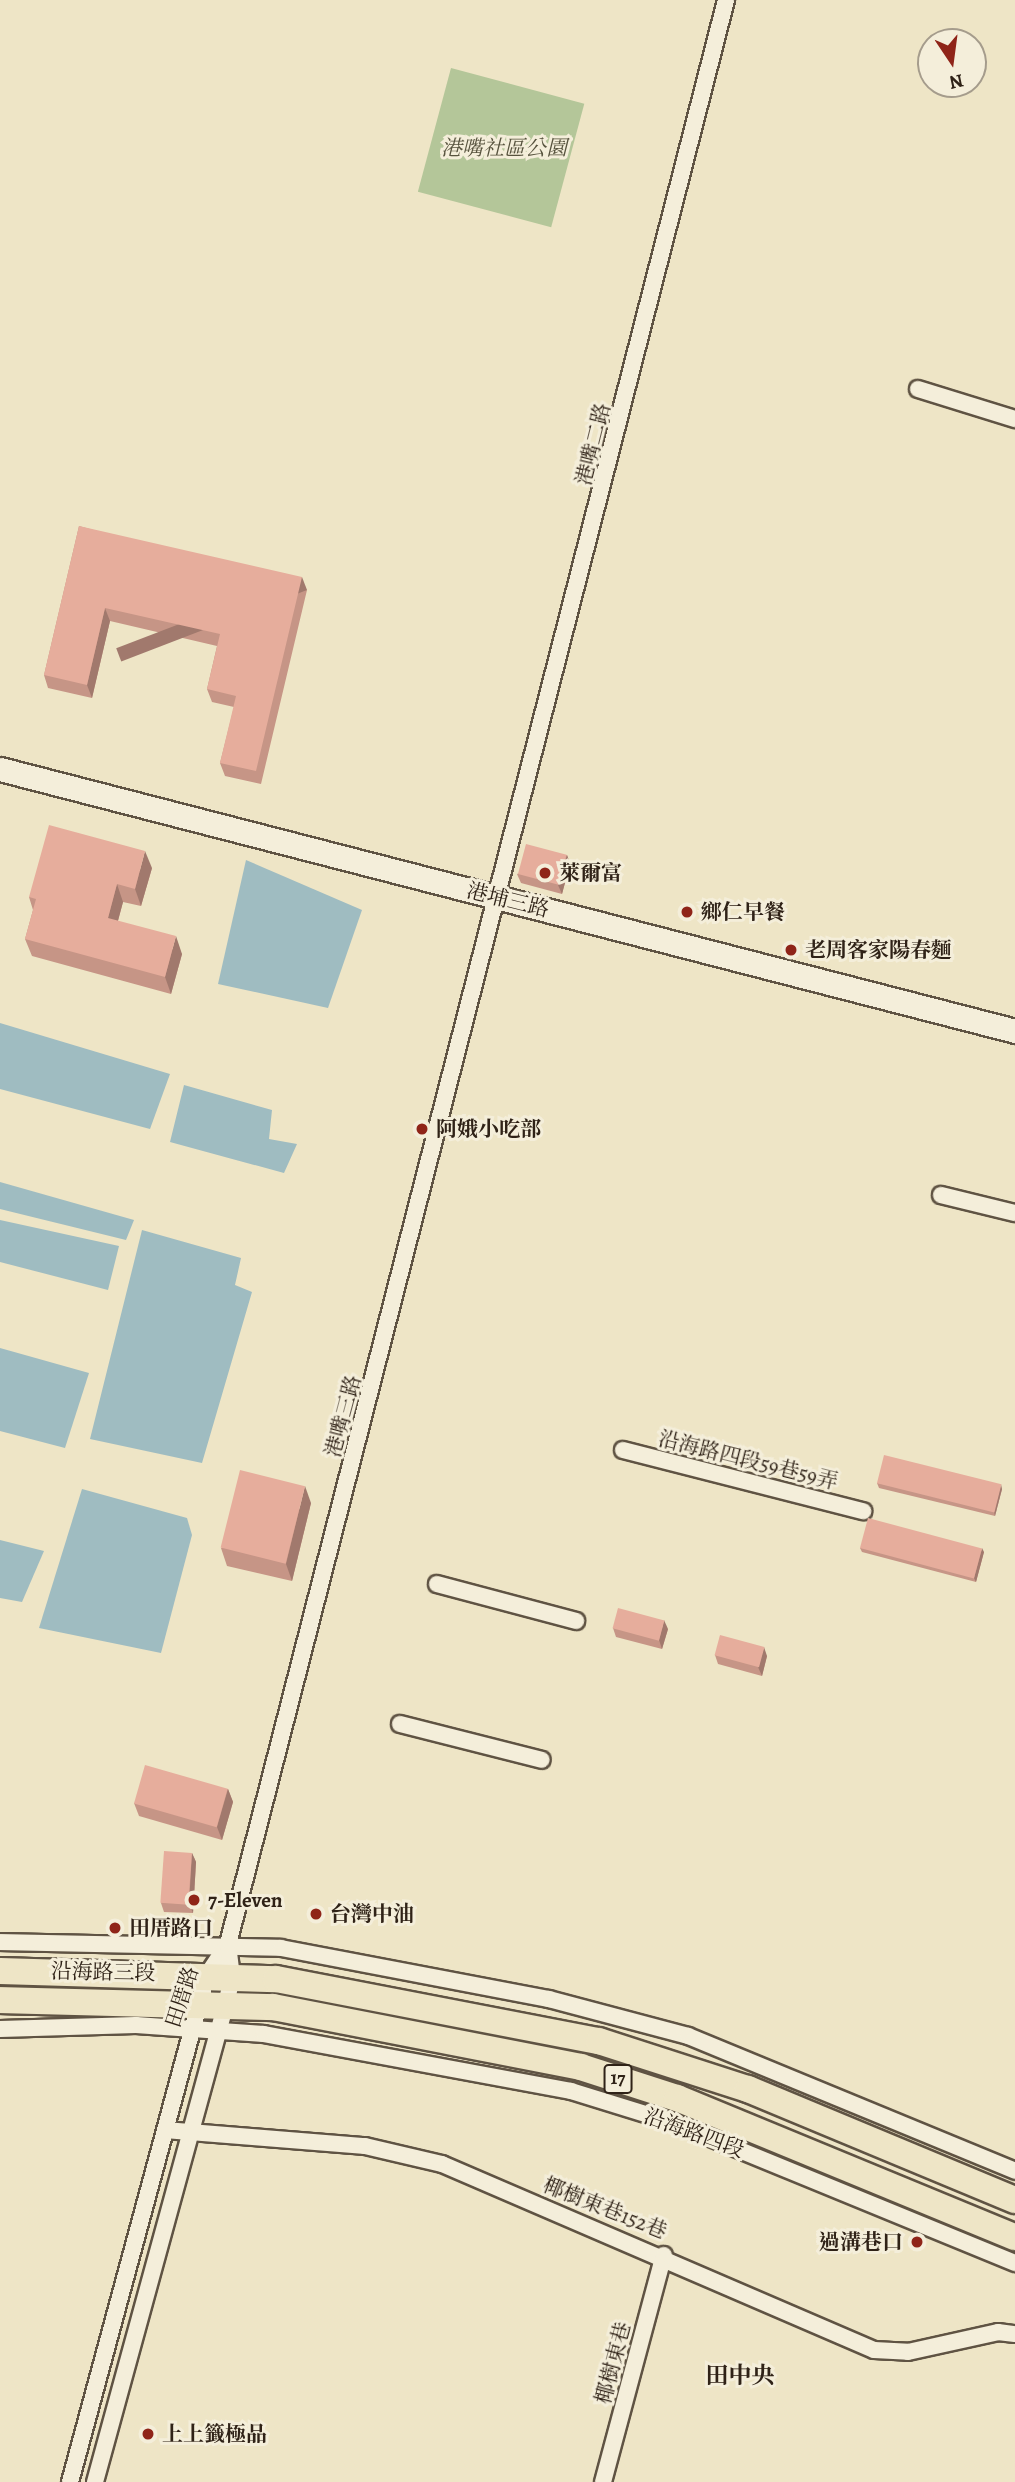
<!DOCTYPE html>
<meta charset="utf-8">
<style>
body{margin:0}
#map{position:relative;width:1015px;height:2482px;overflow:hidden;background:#eee5c6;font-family:Alegreya,"Noto Serif TC",serif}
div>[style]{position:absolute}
.green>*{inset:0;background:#b4c699;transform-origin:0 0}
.water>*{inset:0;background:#9fbcc1}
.roads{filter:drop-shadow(2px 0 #5f5343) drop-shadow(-2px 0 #5f5343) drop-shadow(0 2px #5f5343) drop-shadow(0 -2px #5f5343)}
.street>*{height:16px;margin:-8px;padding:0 8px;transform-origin:8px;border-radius:8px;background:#f4eeda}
.secondary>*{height:23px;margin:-11.5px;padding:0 11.5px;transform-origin:11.5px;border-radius:11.5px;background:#f4eeda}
.primary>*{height:26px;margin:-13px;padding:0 13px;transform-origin:13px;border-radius:13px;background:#eee5c6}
.wall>*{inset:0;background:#c69586}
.shaded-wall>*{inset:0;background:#a1796d;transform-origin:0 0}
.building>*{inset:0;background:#e6ad9c;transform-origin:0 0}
.dots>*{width:19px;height:19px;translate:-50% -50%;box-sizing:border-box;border:4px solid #f4eeda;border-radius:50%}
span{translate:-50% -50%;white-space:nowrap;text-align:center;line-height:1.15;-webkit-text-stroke:6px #f4eeda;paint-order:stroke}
.shield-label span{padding:2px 5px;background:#f4eeda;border:2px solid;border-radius:5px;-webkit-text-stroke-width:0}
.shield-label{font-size:19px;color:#2f2217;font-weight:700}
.park-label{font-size:21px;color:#57533e;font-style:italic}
.street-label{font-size:21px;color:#2f2217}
.poi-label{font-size:21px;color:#2f2217;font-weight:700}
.left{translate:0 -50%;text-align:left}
.right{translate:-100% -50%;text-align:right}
.neighbourhood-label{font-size:23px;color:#2f2217;font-weight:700}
.north{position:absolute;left:917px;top:28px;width:70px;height:70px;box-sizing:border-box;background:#f4eeda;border:2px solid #a59c8c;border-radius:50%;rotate:167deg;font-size:19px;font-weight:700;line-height:28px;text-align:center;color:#2f2217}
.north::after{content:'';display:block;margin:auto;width:24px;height:32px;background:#8f2418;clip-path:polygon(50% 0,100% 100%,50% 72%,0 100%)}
</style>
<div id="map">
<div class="green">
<div style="left:451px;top:68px;width:138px;height:128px;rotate:15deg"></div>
</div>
<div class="water">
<div style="clip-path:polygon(246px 860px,362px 910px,328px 1008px,218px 984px)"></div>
<div style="clip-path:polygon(0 1023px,170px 1074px,150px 1129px,0 1089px)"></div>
<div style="clip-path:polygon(184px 1085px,272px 1110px,269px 1139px,297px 1144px,284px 1173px,170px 1142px)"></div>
<div style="clip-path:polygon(0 1182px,134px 1220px,126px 1240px,0 1209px)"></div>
<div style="clip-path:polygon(0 1220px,119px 1246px,108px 1290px,0 1262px)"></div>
<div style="clip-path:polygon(142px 1230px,241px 1258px,235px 1285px,252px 1292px,202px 1463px,90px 1439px)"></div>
<div style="clip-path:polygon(0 1348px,89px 1373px,65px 1448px,0 1431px)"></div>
<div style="clip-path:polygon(82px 1489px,187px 1518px,192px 1535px,161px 1653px,39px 1628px)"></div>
<div style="clip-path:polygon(0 1540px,44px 1551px,22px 1602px,0 1598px)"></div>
</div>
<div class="roads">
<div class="street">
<div style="left:918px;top:389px;width:102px;rotate:17.2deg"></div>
<div style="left:941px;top:1195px;width:76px;rotate:13.7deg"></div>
<div style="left:623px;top:1450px;width:248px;rotate:14.3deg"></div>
<div style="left:437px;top:1584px;width:144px;rotate:14.9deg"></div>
<div style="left:400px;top:1724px;width:146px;rotate:14.2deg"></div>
<div style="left:0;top:1942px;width:281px;rotate:1.2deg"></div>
<div style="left:281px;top:1948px;width:273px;rotate:10.8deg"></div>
<div style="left:549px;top:1999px;width:144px;rotate:14.9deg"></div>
<div style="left:688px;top:2036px;width:354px;rotate:22.4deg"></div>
<div style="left:0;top:2029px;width:136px;rotate:-1.7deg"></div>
<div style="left:136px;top:2025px;width:128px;rotate:4deg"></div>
<div style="left:264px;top:2034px;width:312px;rotate:10.5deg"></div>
<div style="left:571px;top:2091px;width:105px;rotate:17.2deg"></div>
<div style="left:671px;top:2122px;width:372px;rotate:22.3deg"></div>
<div style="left:165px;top:2130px;width:201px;rotate:4.6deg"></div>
<div style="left:365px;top:2146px;width:79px;rotate:13.2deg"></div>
<div style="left:442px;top:2164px;width:470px;rotate:23.3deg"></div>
<div style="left:874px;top:2350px;width:34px;rotate:3deg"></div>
<div style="left:908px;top:2352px;width:92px;rotate:-12.5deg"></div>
<div style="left:998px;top:2332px;width:17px;rotate:7deg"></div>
<div style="left:70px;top:2482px;width:525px;rotate:-74.88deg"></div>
<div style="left:207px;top:1975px;width:37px;rotate:-56deg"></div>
<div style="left:228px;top:1944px;width:2007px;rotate:-75.63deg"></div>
<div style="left:95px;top:2482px;width:496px;rotate:-74.7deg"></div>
<div style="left:226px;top:2004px;width:28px;rotate:-77deg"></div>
<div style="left:232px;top:1977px;width:33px;rotate:-97deg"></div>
<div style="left:603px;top:2482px;width:235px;rotate:-75deg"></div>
</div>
<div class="secondary">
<div style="left:0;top:769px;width:1048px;rotate:14.47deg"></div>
</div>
<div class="primary">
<div style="left:0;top:1971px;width:276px;rotate:1.7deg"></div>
<div style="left:276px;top:1979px;width:329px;rotate:10.9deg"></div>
<div style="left:599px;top:2041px;width:157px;rotate:17.9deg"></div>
<div style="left:748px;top:2089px;width:289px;rotate:22.6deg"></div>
<div style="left:0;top:2000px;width:273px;rotate:1.5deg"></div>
<div style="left:273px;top:2007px;width:314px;rotate:11deg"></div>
<div style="left:581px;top:2067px;width:101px;rotate:17.9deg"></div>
<div style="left:677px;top:2098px;width:365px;rotate:22.4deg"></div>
</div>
</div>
<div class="wall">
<div style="clip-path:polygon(79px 526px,307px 590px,261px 784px,225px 776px,220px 763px,234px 707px,212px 702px,207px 689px,217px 646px,110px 621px,92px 698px,48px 688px,44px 675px)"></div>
<div style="clip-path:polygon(567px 855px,570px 864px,562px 894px,521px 883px,517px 874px)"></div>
<div style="clip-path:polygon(152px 868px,141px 906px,123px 902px,118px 921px,182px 954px,171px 994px,32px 956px,25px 939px,33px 910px,29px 897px)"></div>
<div style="clip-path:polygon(877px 1483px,1002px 1489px,995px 1516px,879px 1488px)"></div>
<div style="clip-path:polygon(311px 1503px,292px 1581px,227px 1566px,221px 1548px)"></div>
<div style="clip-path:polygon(860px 1548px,984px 1552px,976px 1582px,862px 1552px)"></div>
<div style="clip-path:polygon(613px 1628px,668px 1629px,662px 1649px,616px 1637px)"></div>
<div style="clip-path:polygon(715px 1655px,767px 1656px,762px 1676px,718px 1664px)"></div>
<div style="clip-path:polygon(228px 1789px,233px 1802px,222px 1840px,139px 1816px,134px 1803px)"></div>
<div style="clip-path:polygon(192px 1853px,196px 1862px,193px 1913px,164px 1912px,161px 1903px)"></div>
</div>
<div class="shaded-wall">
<div style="left:302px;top:577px;width:14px;height:199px;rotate:69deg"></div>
<div style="clip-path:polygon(105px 608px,110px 621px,92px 698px,87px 685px)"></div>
<div style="clip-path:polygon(145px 851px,152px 868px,141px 906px,135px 889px)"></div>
<div style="clip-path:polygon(567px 855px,570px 864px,562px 894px,558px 885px)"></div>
<div style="clip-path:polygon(117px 884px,123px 902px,114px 935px,108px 918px)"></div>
<div style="clip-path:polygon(176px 936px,182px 954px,171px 994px,165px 977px)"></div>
<div style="clip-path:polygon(1001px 1484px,1002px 1489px,995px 1516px,994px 1512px)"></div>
<div style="clip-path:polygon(305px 1486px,311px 1503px,292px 1581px,286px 1564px)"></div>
<div style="clip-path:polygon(982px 1548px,984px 1552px,976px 1582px,974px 1578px)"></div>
<div style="clip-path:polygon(664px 1620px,668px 1629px,662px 1649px,659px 1640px)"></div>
<div style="clip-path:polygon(764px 1647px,767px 1656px,762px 1676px,758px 1667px)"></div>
<div style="clip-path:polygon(228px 1789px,233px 1802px,222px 1840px,217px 1827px)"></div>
<div style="clip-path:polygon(192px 1853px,196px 1862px,193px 1913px,189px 1904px)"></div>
</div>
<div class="building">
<div style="clip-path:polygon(79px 526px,302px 577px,256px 771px,220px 763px,236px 696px,207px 689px,220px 634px,105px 608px,87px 685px,44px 675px)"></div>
<div style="clip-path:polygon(49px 825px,145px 851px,135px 889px,117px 884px,108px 918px,176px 936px,165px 977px,25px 939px,36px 899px,29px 897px)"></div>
<div style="left:526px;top:844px;width:42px;height:31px;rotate:15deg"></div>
<div style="left:884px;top:1455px;width:121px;height:29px;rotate:14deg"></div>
<div style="left:240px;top:1470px;width:67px;height:80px;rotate:14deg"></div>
<div style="left:868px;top:1518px;width:118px;height:31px;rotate:15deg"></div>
<div style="left:618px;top:1608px;width:48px;height:21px;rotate:15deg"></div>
<div style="left:720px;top:1635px;width:46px;height:21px;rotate:15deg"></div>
<div style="left:145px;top:1765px;width:86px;height:40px;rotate:16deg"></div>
<div style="left:164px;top:1851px;width:28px;height:52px;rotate:4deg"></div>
</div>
<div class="dots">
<div style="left:545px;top:873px;background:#8f2418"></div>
<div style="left:687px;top:912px;background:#8f2418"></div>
<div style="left:791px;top:950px;background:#8f2418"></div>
<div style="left:422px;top:1129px;background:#8f2418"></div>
<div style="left:194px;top:1900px;background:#8f2418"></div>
<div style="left:316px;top:1914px;background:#8f2418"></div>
<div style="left:115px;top:1928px;background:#8f2418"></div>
<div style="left:917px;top:2242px;background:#8f2418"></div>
<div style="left:148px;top:2434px;background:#8f2418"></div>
</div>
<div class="shield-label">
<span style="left:618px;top:2079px">17</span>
</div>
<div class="park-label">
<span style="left:504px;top:148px">港嘴社區公園</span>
</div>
<div class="street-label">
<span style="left:593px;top:444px;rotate:-76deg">港嘴二路</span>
<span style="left:508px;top:900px;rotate:14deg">港埔三路</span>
<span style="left:343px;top:1416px;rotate:-75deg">港嘴三路</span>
<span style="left:748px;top:1460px;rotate:14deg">沿海路四段59巷59弄</span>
<span style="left:103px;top:1972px;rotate:1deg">沿海路三段</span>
<span style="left:182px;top:1997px;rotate:-72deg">田厝路</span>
<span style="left:694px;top:2133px;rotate:20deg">沿海路四段</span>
<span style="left:605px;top:2208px;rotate:22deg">椰樹東巷152巷</span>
<span style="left:613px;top:2363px;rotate:-75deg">椰樹東巷</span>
</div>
<div class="poi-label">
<span class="left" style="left:559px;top:873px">萊爾富</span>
<span class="left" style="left:701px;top:912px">鄉仁早餐</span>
<span class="left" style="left:805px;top:950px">老周客家陽春麵</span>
<span class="left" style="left:436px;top:1129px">阿娥小吃部</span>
<span class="left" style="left:208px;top:1900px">7-Eleven</span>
<span class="left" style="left:330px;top:1914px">台灣中油</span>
<span class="left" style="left:129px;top:1928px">田厝路口</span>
<span class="right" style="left:903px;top:2242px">過溝巷口</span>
<span class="left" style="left:162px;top:2434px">上上籤極品</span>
</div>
<div class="neighbourhood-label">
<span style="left:740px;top:2376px">田中央</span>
</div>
<div class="north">N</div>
</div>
